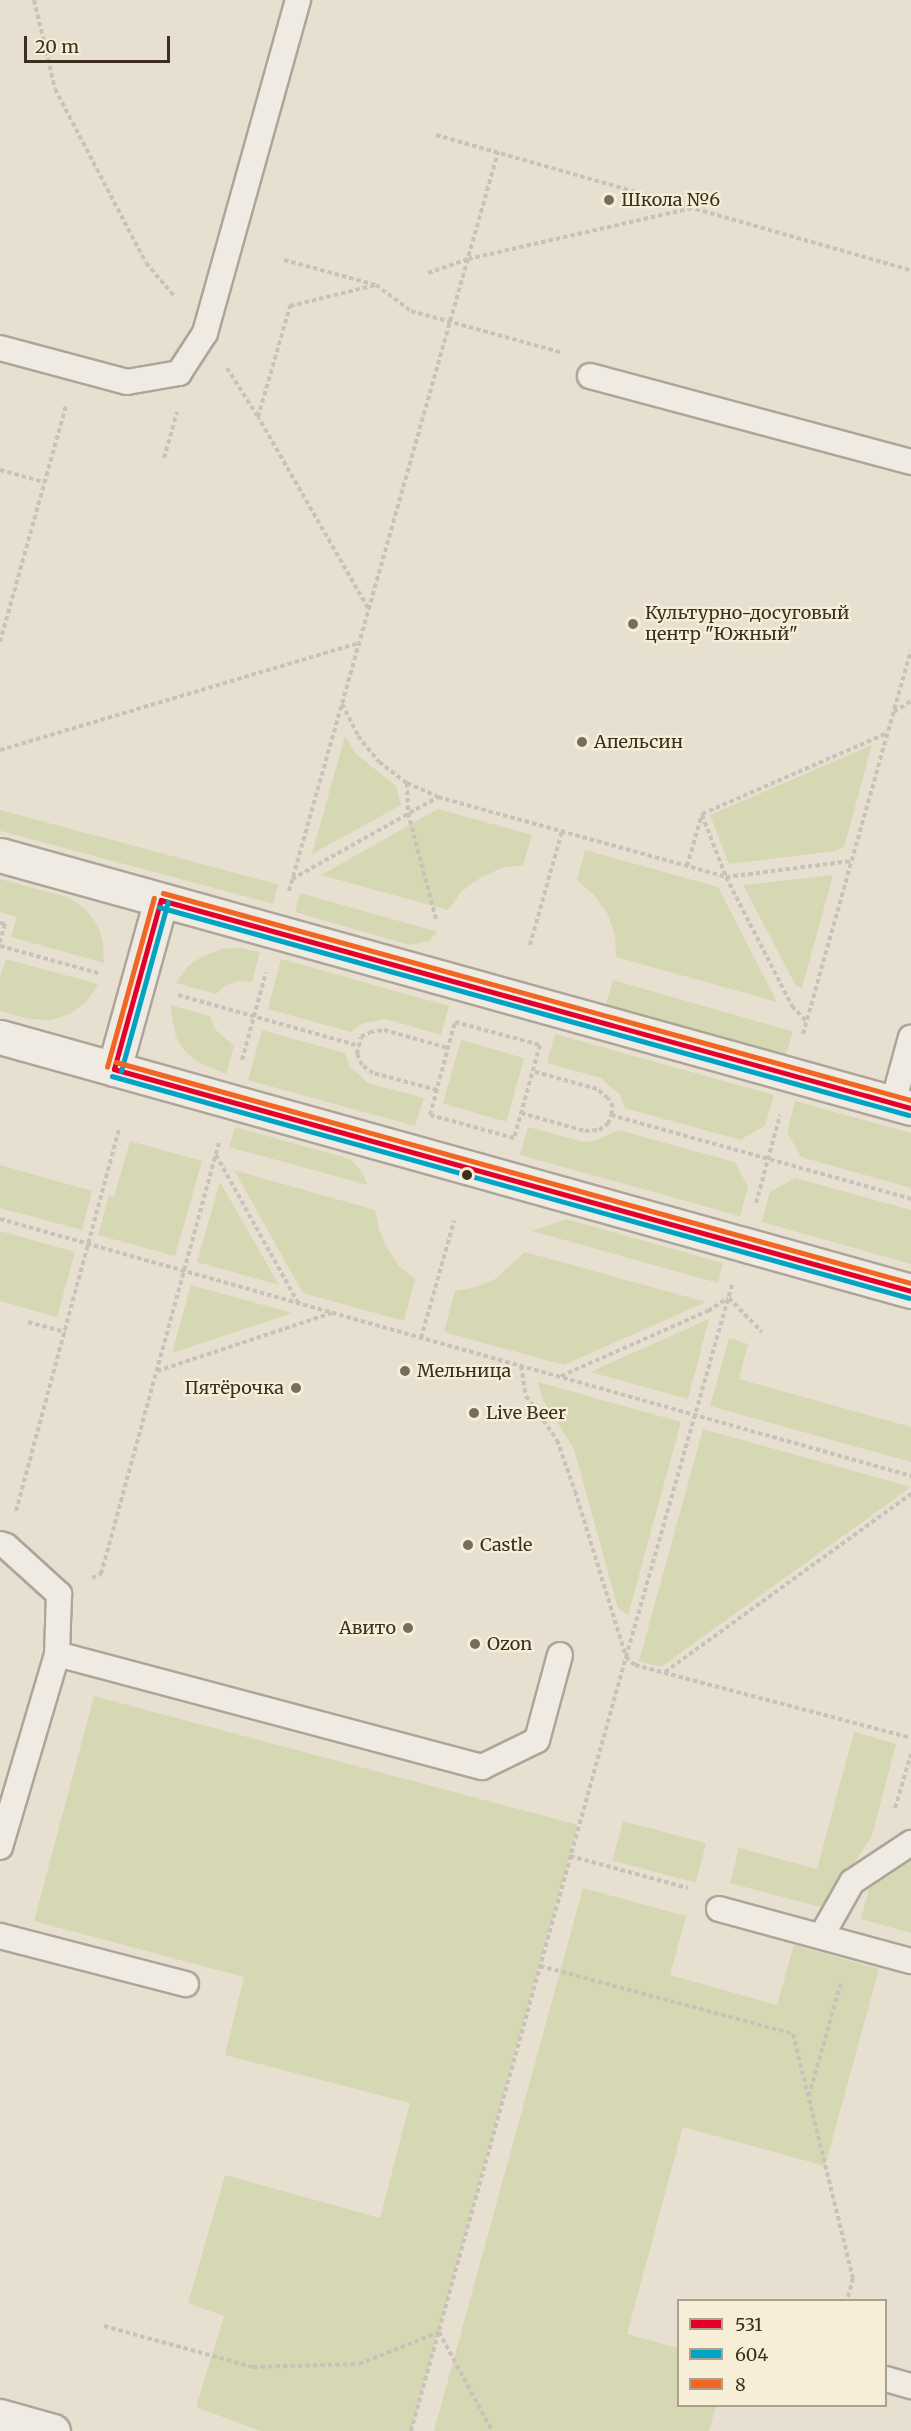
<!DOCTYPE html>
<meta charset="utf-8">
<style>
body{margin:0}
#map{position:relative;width:911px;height:2431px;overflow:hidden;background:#e7e0d1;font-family:Merriweather,serif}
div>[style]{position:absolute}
.green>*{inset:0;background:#d6d7b3;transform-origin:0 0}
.path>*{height:4px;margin-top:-2px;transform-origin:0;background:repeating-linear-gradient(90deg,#c8c2b9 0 4.5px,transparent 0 7.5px)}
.roads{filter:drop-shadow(2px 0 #ada599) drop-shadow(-2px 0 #ada599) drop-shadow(0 2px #ada599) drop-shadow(0 -2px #ada599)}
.lane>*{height:24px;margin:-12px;padding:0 12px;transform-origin:12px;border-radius:12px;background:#efebe3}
.street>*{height:33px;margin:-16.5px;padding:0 16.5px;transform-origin:16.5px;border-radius:16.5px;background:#efebe3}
.bus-1>*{height:4.5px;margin:-2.25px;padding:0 2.25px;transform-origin:2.25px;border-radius:2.25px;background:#e4002b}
.bus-2>*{height:4.5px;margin:-2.25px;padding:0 2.25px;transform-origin:2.25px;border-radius:2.25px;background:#03a3c5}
.bus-3>*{height:4.5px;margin:-2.25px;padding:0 2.25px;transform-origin:2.25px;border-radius:2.25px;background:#f26522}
.dots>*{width:16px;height:16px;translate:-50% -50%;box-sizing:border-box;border:3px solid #f7eed8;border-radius:50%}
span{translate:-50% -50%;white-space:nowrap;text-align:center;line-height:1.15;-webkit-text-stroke:4.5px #f7eed8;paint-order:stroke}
.poi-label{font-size:18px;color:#3d2e20}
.left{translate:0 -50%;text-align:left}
.right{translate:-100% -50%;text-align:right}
.legend{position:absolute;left:677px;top:2299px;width:210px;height:108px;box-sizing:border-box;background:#f7eed8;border:2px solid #ada18e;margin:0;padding:8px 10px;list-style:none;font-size:18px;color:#3d2e20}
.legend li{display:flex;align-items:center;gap:12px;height:30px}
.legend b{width:30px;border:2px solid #ada18e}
.scale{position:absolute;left:24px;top:36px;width:146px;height:27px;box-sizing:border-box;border:3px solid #3d2e20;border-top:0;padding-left:8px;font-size:18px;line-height:21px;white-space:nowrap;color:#3d2e20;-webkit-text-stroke:4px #f7eed8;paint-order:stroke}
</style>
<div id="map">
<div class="green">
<div style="clip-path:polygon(345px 736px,356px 754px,396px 786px,401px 805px,312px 854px)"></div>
<div style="clip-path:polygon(872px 745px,844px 847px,835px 851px,729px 864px,710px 815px)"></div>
<div style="clip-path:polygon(438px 809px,532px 835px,523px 865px,501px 868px,480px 878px,461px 892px,448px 910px,321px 875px)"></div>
<div style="left:0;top:810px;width:288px;height:20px;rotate:15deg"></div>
<div style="clip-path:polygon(585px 850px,718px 887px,777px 1002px,616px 957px,615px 935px,607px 913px,594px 895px,577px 880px)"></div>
<div style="clip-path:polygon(833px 875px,802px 988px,796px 986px,743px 885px)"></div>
<div style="clip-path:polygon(0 879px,67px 897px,84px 908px,97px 924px,103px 942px,104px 963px,11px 937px,17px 917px,0 912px)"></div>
<div style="clip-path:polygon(300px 893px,438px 932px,429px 941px,410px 945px,295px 912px)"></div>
<div style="clip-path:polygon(240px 948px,260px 952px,252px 982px,238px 981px,226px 985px,216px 994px,176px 983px,187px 967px,203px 956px,222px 949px)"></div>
<div style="clip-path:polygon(6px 959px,98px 984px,87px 1001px,70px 1014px,51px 1020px,30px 1019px,0 1011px,0 977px)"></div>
<div style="clip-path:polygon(281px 959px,449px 1006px,441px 1035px,386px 1019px,361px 1024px,351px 1032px,268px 1009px)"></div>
<div style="left:613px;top:980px;width:187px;height:29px;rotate:16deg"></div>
<div style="clip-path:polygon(170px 1005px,210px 1016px,215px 1029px,234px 1046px,226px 1074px,196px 1061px,184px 1050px,176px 1037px)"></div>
<div style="clip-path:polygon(262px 1030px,345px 1053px,349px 1066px,368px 1083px,424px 1098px,415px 1126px,248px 1080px)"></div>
<div style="clip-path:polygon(555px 1034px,774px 1095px,765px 1126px,740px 1140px,625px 1108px,620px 1095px,601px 1078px,547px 1063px)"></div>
<div style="left:461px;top:1040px;width:66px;height:66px;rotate:16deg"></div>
<div style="clip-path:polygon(795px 1101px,911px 1133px,911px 1188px,801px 1157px,787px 1132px)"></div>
<div style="clip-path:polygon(235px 1127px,350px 1159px,362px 1172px,368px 1185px,229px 1147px)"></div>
<div style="clip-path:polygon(528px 1127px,584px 1142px,595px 1141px,618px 1130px,735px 1162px,748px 1187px,740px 1216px,520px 1155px)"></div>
<div style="clip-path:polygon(130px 1141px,202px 1161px,175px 1256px,98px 1235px,109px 1195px,114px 1197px)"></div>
<div style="clip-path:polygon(0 1165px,92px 1191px,82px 1230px,0 1208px)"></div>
<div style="clip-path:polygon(234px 1170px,375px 1210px,379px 1230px,388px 1249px,399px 1266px,415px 1279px,404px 1321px,303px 1293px)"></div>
<div style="clip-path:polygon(795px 1178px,911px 1210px,911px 1264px,762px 1222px,770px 1192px)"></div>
<div style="clip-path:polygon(220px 1182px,279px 1285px,197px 1262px)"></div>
<div style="clip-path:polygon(566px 1219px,723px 1263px,718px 1283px,532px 1231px)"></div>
<div style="clip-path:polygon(0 1231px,75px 1252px,57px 1317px,0 1301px)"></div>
<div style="clip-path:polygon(525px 1252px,706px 1302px,564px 1365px,444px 1332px,455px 1291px,476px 1287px,495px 1279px)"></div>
<div style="clip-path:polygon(191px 1285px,292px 1313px,172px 1353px)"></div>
<div style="clip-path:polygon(709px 1319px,688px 1399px,590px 1372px)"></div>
<div style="clip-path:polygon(729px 1338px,748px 1344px,739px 1379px,911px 1427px,911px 1462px,710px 1406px)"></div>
<div style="clip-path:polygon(538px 1382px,681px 1422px,628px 1615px,618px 1608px,574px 1449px,543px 1400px)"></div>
<div style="clip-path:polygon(703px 1429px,911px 1487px,661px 1667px,639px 1661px)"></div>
<div style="clip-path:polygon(94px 1696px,578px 1825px,411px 2431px,260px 2431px,196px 2407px,224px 2316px,188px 2303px,225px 2175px,380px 2218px,410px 2103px,225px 2055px,244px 1977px,34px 1921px)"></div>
<div style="clip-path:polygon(854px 1732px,896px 1744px,872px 1836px,824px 1908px,730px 1883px,739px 1848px,817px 1869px)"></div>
<div style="left:623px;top:1821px;width:86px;height:41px;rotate:15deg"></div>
<div style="clip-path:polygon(911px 1861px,911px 1933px,861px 1919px,869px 1889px)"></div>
<div style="clip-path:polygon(583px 1888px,686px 1916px,670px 1975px,777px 2005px,794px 1945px,879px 1969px,825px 2166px,683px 2127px,627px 2334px,678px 2348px,678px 2406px,716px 2406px,709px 2431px,434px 2431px)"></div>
</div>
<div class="path">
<div style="left:34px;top:0;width:91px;rotate:76.7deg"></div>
<div style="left:55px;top:89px;width:196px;rotate:62.4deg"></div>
<div style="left:146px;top:263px;width:45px;rotate:49.5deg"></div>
<div style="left:436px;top:135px;width:494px;rotate:15.9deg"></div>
<div style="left:284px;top:260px;width:95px;rotate:15.2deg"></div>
<div style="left:376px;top:285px;width:44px;rotate:36.6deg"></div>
<div style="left:411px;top:311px;width:155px;rotate:15.4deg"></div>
<div style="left:428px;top:273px;width:42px;rotate:-19.3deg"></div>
<div style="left:468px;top:259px;width:230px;rotate:-12.8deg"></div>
<div style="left:227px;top:368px;width:58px;rotate:57.7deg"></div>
<div style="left:164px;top:458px;width:48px;rotate:-74.2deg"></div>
<div style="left:0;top:470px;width:46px;rotate:15.3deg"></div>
<div style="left:368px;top:608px;width:220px;rotate:-119.9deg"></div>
<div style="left:258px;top:417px;width:116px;rotate:-73.9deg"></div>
<div style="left:290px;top:306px;width:89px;rotate:-13.7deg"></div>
<div style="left:0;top:642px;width:246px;rotate:-74.4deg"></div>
<div style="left:342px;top:704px;width:36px;rotate:63deg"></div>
<div style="left:358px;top:736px;width:33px;rotate:51deg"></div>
<div style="left:379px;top:762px;width:35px;rotate:37deg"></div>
<div style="left:407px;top:783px;width:34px;rotate:24deg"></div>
<div style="left:438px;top:797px;width:299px;rotate:15.5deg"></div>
<div style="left:726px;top:877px;width:126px;rotate:-7.3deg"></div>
<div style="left:894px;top:712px;width:20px;rotate:-33deg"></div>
<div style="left:0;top:750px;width:374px;rotate:-16.6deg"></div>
<div style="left:407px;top:783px;width:30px;rotate:88deg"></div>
<div style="left:408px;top:813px;width:110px;rotate:75.2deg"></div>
<div style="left:702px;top:815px;width:66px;rotate:68.8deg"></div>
<div style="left:726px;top:877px;width:145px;rotate:62.9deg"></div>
<div style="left:792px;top:1006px;width:21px;rotate:47deg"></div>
<div style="left:687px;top:866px;width:54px;rotate:-73.9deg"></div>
<div style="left:702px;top:814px;width:202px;rotate:-23.6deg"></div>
<div style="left:292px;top:879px;width:167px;rotate:-29.3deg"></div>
<div style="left:289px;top:891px;width:768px;rotate:-74.21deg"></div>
<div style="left:0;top:923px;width:5px;rotate:11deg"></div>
<div style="left:5px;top:924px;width:19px;rotate:106deg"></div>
<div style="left:530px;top:945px;width:118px;rotate:-74.3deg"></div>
<div style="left:0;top:946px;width:102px;rotate:15.4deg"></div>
<div style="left:178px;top:995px;width:188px;rotate:15.7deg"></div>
<div style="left:455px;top:1022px;width:88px;rotate:15.1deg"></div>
<div style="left:540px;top:1045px;width:97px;rotate:105.6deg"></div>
<div style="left:514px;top:1138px;width:87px;rotate:-164.7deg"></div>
<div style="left:430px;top:1115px;width:96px;rotate:-75deg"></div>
<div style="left:803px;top:1034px;width:398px;rotate:-74.3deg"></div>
<div style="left:242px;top:1060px;width:91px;rotate:-74.7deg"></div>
<div style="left:437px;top:1090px;width:66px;rotate:-165.1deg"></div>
<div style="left:373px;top:1073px;width:14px;rotate:-144deg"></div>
<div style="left:362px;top:1065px;width:12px;rotate:-114deg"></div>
<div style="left:357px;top:1054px;width:17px;rotate:-77deg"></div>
<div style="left:361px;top:1037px;width:10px;rotate:-29deg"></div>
<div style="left:370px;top:1032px;width:14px;rotate:-8deg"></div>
<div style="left:384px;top:1030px;width:66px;rotate:15.7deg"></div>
<div style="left:521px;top:1113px;width:66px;rotate:15.7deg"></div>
<div style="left:585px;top:1131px;width:14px;rotate:-4deg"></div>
<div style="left:599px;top:1130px;width:11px;rotate:-34deg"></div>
<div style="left:608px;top:1124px;width:9px;rotate:-72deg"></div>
<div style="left:611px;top:1115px;width:8px;rotate:-76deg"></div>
<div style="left:613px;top:1107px;width:10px;rotate:-119deg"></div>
<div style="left:608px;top:1098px;width:14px;rotate:-141deg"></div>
<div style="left:597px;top:1089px;width:67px;rotate:-164.5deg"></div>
<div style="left:611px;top:1115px;width:312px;rotate:15.6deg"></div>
<div style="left:216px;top:1155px;width:169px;rotate:61deg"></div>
<div style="left:756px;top:1203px;width:91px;rotate:-74.7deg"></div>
<div style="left:0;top:1219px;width:947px;rotate:15.75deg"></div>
<div style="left:729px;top:1298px;width:47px;rotate:45.9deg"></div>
<div style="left:28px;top:1322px;width:39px;rotate:15deg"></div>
<div style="left:421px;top:1338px;width:122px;rotate:-74.2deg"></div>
<div style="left:521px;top:1366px;width:30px;rotate:81deg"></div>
<div style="left:526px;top:1396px;width:54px;rotate:54.8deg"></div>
<div style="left:557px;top:1440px;width:54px;rotate:70.6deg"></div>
<div style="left:575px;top:1491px;width:174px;rotate:72.9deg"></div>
<div style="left:626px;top:1657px;width:12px;rotate:42deg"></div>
<div style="left:635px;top:1665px;width:285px;rotate:14.8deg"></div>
<div style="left:157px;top:1371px;width:184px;rotate:-18.3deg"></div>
<div style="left:561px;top:1376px;width:161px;rotate:-23.9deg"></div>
<div style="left:708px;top:1311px;width:24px;rotate:-33deg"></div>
<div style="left:16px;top:1511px;width:397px;rotate:-74.9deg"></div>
<div style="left:92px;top:1578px;width:10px;rotate:-24deg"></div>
<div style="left:101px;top:1574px;width:447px;rotate:-74.7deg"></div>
<div style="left:665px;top:1672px;width:304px;rotate:-35.9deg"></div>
<div style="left:895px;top:1808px;width:56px;rotate:-73.5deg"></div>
<div style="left:570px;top:1856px;width:122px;rotate:15.2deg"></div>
<div style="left:540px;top:1966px;width:262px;rotate:15deg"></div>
<div style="left:793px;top:2034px;width:251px;rotate:76.2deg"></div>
<div style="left:853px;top:2278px;width:23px;rotate:105deg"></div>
<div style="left:809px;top:2096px;width:118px;rotate:-74.3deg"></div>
<div style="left:104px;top:2326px;width:155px;rotate:15.4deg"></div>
<div style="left:253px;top:2367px;width:106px;rotate:-1.6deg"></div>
<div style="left:359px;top:2364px;width:86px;rotate:-21.8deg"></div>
<div style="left:439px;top:2332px;width:112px;rotate:61.8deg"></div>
<div style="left:411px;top:2431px;width:803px;rotate:-74.48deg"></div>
<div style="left:626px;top:1657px;width:387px;rotate:-74.1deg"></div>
</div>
<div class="roads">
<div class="lane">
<div style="left:0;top:348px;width:131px;rotate:15deg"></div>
<div style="left:127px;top:382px;width:53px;rotate:-9.8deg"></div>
<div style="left:179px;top:373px;width:48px;rotate:-57deg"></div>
<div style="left:205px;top:333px;width:346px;rotate:-74.4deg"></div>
<div style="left:590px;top:376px;width:332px;rotate:15deg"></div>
<div style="left:893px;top:1103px;width:68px;rotate:-74.7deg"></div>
<div style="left:0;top:1544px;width:6px;rotate:18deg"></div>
<div style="left:6px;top:1546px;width:72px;rotate:42.2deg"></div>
<div style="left:59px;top:1594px;width:60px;rotate:91.9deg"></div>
<div style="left:0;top:1847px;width:201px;rotate:-73.5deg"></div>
<div style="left:57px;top:1654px;width:440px;rotate:14.9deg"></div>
<div style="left:482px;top:1767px;width:61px;rotate:-26.1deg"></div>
<div style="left:537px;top:1740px;width:88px;rotate:-74.9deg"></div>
<div style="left:719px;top:1909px;width:199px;rotate:15.2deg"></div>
<div style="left:822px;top:1935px;width:61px;rotate:-60.5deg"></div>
<div style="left:852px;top:1882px;width:71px;rotate:-33.5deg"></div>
<div style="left:0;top:1936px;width:192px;rotate:14.5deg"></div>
<div style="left:886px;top:2379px;width:26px;rotate:16deg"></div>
</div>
<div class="street">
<div style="left:0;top:855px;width:945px;rotate:15.52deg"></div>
<div style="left:0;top:1037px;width:946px;rotate:15.58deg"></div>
<div style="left:114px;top:1069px;width:175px;rotate:-74.5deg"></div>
<div style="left:0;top:2416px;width:55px;rotate:15.8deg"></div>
</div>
</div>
<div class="bus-1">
<div style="left:161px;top:900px;width:778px;rotate:15.5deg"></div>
<div style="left:114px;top:1069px;width:827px;rotate:15.56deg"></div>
<div style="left:114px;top:1069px;width:175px;rotate:-74.5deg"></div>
</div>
<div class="bus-2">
<div style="left:159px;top:907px;width:778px;rotate:15.5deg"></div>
<div style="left:121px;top:1071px;width:175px;rotate:-74.5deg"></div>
<div style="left:112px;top:1076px;width:827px;rotate:15.56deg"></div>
</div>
<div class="bus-3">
<div style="left:163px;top:893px;width:776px;rotate:15.47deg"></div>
<div style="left:116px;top:1062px;width:825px;rotate:15.54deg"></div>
<div style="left:107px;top:1067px;width:175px;rotate:-74.5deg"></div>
</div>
<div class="dots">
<div style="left:609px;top:200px;background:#786c5e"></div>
<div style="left:633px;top:624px;background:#786c5e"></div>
<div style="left:582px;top:742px;background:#786c5e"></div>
<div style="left:467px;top:1175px;background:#3d2e20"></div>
<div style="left:405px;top:1371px;background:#786c5e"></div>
<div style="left:296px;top:1388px;background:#786c5e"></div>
<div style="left:474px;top:1413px;background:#786c5e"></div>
<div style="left:468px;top:1545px;background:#786c5e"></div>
<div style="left:408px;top:1628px;background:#786c5e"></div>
<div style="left:475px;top:1644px;background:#786c5e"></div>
</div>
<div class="poi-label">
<span class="left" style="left:621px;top:200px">Школа №6</span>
<span class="left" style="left:645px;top:624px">Культурно-досуговый<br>центр "Южный"</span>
<span class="left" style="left:594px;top:742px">Апельсин</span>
<span class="left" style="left:417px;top:1371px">Мельница</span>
<span class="right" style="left:284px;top:1388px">Пятёрочка</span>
<span class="left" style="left:486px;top:1413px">Live Beer</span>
<span class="left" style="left:480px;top:1545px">Castle</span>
<span class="right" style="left:396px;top:1628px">Авито</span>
<span class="left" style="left:487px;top:1644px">Ozon</span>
</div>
<ul class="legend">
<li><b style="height:8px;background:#e4002b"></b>531</li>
<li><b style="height:8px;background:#03a3c5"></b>604</li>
<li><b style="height:8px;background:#f26522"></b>8</li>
</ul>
<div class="scale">20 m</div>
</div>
